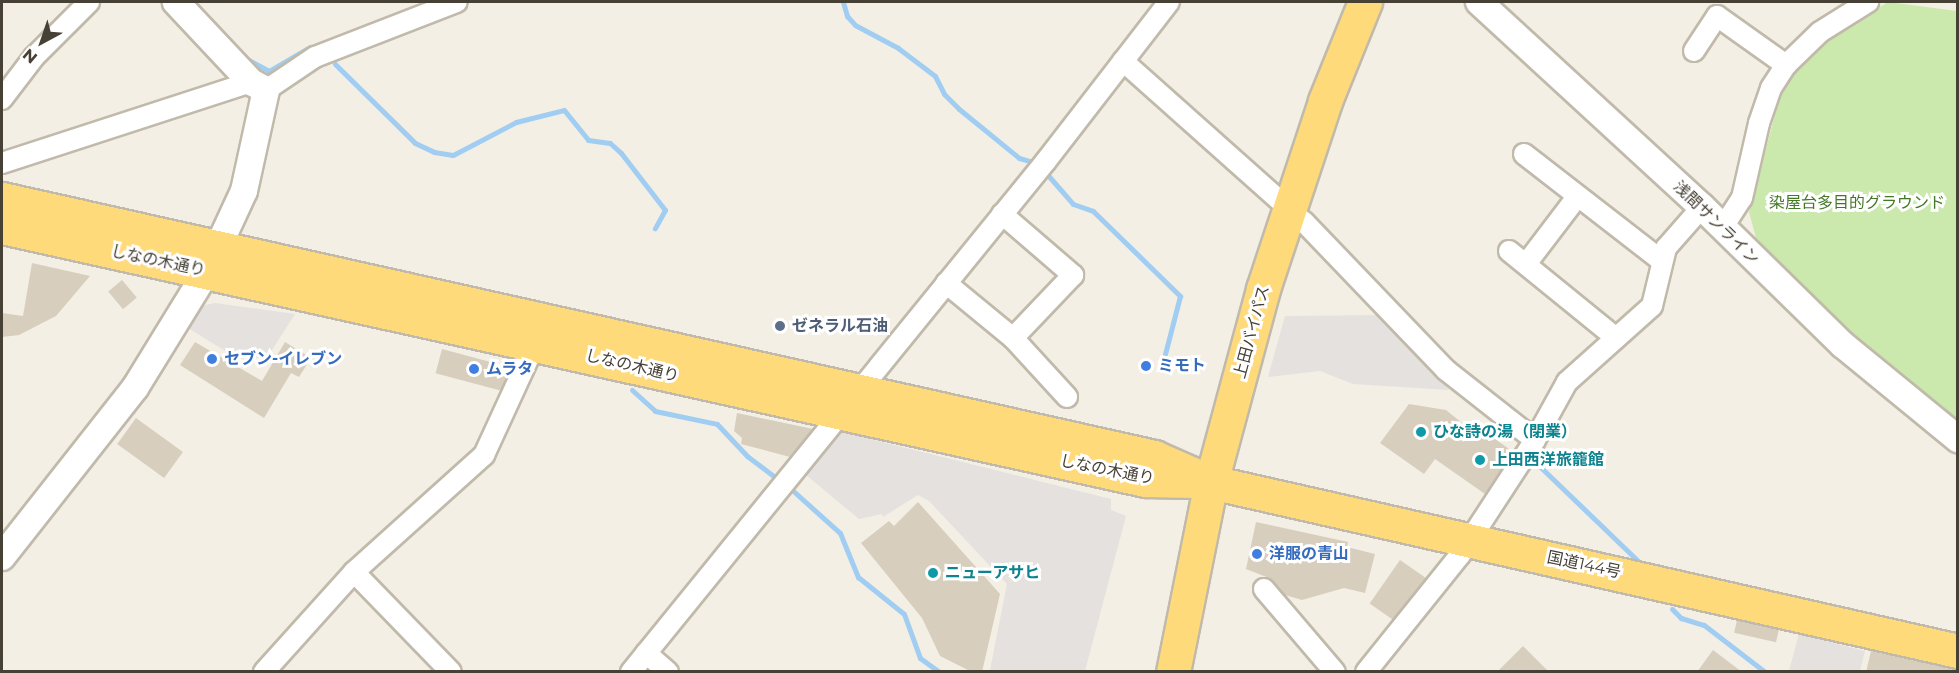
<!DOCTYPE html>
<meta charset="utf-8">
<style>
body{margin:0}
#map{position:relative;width:1959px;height:673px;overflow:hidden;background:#f3efe5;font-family:Montserrat,"Noto Sans JP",sans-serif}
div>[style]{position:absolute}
.green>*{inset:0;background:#cbe8ad}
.parking>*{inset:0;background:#e4e1de}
.stream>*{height:5px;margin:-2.5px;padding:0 2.5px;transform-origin:2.5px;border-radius:2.5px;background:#a0cdf1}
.building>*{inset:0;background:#d8cebd;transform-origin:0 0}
.roads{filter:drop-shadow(2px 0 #c1baab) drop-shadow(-2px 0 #c1baab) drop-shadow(0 2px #c1baab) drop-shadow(0 -2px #c1baab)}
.minor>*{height:20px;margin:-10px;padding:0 10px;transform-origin:10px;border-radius:10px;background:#fff}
.tertiary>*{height:26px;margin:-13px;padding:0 13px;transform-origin:13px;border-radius:13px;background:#fff}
.trunk>*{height:33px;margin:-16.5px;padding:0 16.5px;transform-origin:16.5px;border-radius:16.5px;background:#ffda7b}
.dots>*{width:16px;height:16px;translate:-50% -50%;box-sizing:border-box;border:3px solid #fff;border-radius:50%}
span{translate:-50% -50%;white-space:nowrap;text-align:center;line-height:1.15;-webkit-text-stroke:6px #fff;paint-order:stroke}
.park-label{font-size:16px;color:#437827}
.street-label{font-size:16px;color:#464035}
.service-label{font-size:16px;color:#4e5e75;font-weight:700}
.left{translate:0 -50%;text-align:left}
.shop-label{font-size:16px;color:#366cbe;font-weight:700}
.culture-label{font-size:16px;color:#0d838f;font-weight:700}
.frame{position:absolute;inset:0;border:3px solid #464035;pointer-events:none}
.north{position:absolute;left:12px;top:12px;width:60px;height:60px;-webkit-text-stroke:4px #fff;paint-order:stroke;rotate:220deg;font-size:16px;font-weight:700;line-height:24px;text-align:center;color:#464035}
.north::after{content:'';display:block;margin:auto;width:21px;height:27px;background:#464035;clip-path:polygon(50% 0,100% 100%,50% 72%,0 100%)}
</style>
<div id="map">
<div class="green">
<div style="clip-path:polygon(1888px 2px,1957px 11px,1957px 424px,1845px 333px,1760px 253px,1749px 212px,1781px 92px,1802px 63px,1826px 40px)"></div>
</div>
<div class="parking">
<div style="clip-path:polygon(215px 303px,295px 314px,265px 361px,247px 352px,240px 360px,188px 328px,201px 306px)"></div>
<div style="clip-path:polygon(1385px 315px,1449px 390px,1353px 384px,1320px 371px,1268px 377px,1285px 316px)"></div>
<div style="clip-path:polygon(838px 431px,1111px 499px,1111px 510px,1126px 516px,1085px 671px,990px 670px,1007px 584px,929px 501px,918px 495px,883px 517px,882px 514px,859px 519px,806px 475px)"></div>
<div style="clip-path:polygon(1799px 634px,1865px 651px,1860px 671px,1789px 671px)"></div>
</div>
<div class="stream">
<div style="left:843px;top:2px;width:15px;rotate:74deg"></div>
<div style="left:847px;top:16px;width:12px;rotate:48deg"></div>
<div style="left:855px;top:25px;width:49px;rotate:28.1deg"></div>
<div style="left:898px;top:48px;width:46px;rotate:37.1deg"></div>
<div style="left:935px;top:76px;width:20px;rotate:63deg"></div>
<div style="left:944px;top:94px;width:21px;rotate:45deg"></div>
<div style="left:959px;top:109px;width:77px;rotate:39.2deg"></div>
<div style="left:1019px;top:158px;width:15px;rotate:16deg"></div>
<div style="left:243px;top:57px;width:30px;rotate:28deg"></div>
<div style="left:269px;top:71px;width:48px;rotate:-30.3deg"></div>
<div style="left:335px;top:64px;width:112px;rotate:44.6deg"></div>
<div style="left:415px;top:143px;width:21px;rotate:25deg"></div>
<div style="left:434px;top:152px;width:19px;rotate:9deg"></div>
<div style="left:453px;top:155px;width:71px;rotate:-27.6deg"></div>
<div style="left:516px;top:122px;width:49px;rotate:-14deg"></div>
<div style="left:564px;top:110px;width:38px;rotate:51deg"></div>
<div style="left:588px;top:140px;width:22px;rotate:8deg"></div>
<div style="left:610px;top:143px;width:15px;rotate:42deg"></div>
<div style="left:621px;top:153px;width:72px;rotate:52.3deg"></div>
<div style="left:665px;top:210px;width:21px;rotate:119deg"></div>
<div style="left:1046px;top:173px;width:41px;rotate:48.9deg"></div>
<div style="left:1073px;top:204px;width:21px;rotate:19deg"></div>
<div style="left:1093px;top:211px;width:122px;rotate:44.3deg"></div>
<div style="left:1180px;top:296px;width:60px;rotate:104.5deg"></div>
<div style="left:632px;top:390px;width:31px;rotate:42deg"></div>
<div style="left:655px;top:411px;width:63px;rotate:11.8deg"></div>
<div style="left:717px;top:424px;width:44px;rotate:46.8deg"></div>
<div style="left:747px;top:456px;width:41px;rotate:37.1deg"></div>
<div style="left:1530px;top:457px;width:151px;rotate:43.9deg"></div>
<div style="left:791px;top:489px;width:66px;rotate:41.9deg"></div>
<div style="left:840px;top:533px;width:48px;rotate:67.8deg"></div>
<div style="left:858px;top:577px;width:59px;rotate:38.8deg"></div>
<div style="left:904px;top:614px;width:47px;rotate:70deg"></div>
<div style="left:920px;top:658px;width:24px;rotate:36deg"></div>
<div style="left:1672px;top:609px;width:13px;rotate:45deg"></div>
<div style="left:1681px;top:618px;width:24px;rotate:17deg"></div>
<div style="left:1704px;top:625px;width:77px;rotate:37.6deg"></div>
</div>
<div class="building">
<div style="clip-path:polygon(32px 263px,90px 276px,56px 316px,19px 335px,2px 337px,2px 313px,23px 316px)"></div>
<div style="left:122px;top:280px;width:23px;height:18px;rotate:50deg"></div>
<div style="clip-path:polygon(195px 342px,262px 381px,285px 342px,311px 358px,299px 377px,291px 373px,264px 418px,180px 365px)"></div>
<div style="left:442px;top:349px;width:72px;height:25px;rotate:15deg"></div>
<div style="clip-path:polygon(1409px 404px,1446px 410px,1467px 427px,1471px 421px,1513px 452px,1485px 494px,1435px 459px,1424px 474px,1380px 443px)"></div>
<div style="clip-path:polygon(737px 413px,813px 429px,790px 457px,741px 444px,742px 438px,734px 431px)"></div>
<div style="left:136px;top:418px;width:58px;height:32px;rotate:36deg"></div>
<div style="clip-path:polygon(918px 502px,1000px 594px,982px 672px,972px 672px,940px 656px,922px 618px,861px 543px,889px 521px,894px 526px)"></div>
<div style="clip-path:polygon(1256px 522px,1348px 542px,1347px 547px,1375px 554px,1365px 593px,1344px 588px,1302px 600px,1285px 595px,1269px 578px,1246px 569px)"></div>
<div style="left:1400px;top:560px;width:32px;height:53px;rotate:35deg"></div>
<div style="left:1737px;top:620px;width:43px;height:13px;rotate:13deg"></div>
<div style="clip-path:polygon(1523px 646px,1549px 672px,1497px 672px)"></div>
<div style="clip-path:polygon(1713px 650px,1742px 672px,1697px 672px)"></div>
<div style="clip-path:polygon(1871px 651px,1952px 669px,1952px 672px,1866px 672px)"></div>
</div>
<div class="roads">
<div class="minor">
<div style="left:1694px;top:51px;width:42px;rotate:-56.7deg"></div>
<div style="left:1717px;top:16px;width:85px;rotate:35.4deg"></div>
<div style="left:1123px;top:61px;width:242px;rotate:41.7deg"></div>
<div style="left:1304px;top:222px;width:205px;rotate:46.2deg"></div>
<div style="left:1446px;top:370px;width:113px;rotate:38.2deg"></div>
<div style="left:266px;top:90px;width:59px;rotate:-34deg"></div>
<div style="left:315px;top:57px;width:152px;rotate:-21.2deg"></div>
<div style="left:2px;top:99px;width:53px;rotate:-52.7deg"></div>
<div style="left:34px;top:57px;width:78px;rotate:-45deg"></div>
<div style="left:1524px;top:154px;width:175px;rotate:37.8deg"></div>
<div style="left:2px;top:163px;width:262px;rotate:-18deg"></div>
<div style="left:1002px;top:214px;width:94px;rotate:40.7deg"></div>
<div style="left:1073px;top:275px;width:87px;rotate:133.6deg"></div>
<div style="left:1723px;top:227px;width:35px;rotate:-57deg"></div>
<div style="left:1742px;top:198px;width:77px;rotate:-77.2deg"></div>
<div style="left:1759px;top:123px;width:37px;rotate:-71deg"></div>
<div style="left:1771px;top:88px;width:27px;rotate:-57deg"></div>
<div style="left:1786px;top:65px;width:47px;rotate:-44.1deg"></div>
<div style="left:1820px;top:32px;width:57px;rotate:-32deg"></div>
<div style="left:1509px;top:251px;width:138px;rotate:39.1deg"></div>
<div style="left:1526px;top:264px;width:84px;rotate:-52.7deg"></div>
<div style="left:946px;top:283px;width:87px;rotate:39.4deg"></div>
<div style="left:1013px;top:338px;width:80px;rotate:47.5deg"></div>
<div style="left:354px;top:572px;width:139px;rotate:45.9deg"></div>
<div style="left:1264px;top:589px;width:109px;rotate:49.5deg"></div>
<div style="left:646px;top:653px;width:29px;rotate:41deg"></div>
<div style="left:264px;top:672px;width:135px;rotate:-48deg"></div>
<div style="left:354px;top:572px;width:175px;rotate:-42deg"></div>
<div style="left:484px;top:455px;width:122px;rotate:-65.3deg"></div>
<div style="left:631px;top:672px;width:658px;rotate:-50.92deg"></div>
<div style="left:1046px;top:161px;width:201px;rotate:-52.3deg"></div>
<div style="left:1366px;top:672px;width:150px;rotate:-51.2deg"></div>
<div style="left:1460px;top:555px;width:137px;rotate:-56.9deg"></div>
<div style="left:1535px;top:440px;width:66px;rotate:-61.1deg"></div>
<div style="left:1567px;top:382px;width:114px;rotate:-41.8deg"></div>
<div style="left:1652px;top:306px;width:60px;rotate:-76.4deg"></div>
<div style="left:1666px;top:248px;width:55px;rotate:-48.7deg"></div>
</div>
<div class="tertiary">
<div style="left:1479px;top:2px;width:303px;rotate:42.6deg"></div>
<div style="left:1702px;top:207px;width:197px;rotate:44.4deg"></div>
<div style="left:1843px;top:345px;width:149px;rotate:39.3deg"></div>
<div style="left:2px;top:557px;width:215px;rotate:-51.8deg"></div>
<div style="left:135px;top:388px;width:137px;rotate:-58.4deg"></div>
<div style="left:207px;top:271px;width:88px;rotate:-65.2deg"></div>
<div style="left:244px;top:191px;width:103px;rotate:-77.7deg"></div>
<div style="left:266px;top:90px;width:17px;rotate:-152deg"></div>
<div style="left:251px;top:82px;width:110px;rotate:-133.2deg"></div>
</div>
<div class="trunk">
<div style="left:2px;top:199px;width:1181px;rotate:12.62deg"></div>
<div style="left:1154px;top:457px;width:62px;rotate:23.7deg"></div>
<div style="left:1211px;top:482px;width:766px;rotate:12.75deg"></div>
<div style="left:2px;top:227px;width:1171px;rotate:12.48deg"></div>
<div style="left:1145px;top:480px;width:49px;rotate:1.2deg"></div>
<div style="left:1173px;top:672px;width:194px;rotate:-78.7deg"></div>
<div style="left:1211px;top:482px;width:200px;rotate:-74.9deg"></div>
<div style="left:1263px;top:289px;width:198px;rotate:-71.7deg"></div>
<div style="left:1325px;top:101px;width:107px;rotate:-68deg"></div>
</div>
</div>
<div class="dots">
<div style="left:780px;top:326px;background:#5c6f8a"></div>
<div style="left:212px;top:359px;background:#3f7fe0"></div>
<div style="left:1146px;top:366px;background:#3f7fe0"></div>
<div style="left:474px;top:369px;background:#3f7fe0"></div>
<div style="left:1421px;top:432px;background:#0f9aa8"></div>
<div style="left:1480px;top:460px;background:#0f9aa8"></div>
<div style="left:1257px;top:554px;background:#3f7fe0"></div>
<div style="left:933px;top:573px;background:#0f9aa8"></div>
</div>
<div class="park-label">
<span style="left:1857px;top:203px">染屋台多目的グラウンド</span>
</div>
<div class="street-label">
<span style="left:1716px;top:223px;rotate:44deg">浅間サンライン</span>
<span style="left:158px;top:261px;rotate:12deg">しなの木通り</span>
<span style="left:1252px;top:332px;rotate:-75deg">上田バイパス</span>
<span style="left:632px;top:366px;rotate:13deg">しなの木通り</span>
<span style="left:1107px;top:470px;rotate:11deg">しなの木通り</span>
<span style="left:1584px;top:565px;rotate:12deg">国道144号</span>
</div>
<div class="service-label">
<span class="left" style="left:792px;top:326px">ゼネラル石油</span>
</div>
<div class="shop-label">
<span class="left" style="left:224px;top:359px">セブン-イレブン</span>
<span class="left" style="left:1158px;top:366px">ミモト</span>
<span class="left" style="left:486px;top:369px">ムラタ</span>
<span class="left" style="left:1269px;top:554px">洋服の青山</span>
</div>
<div class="culture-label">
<span class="left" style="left:1433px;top:432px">ひな詩の湯（閉業）</span>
<span class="left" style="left:1492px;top:460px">上田西洋旅籠館</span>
<span class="left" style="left:945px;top:573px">ニューアサヒ</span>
</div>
<div class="frame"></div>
<div class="north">N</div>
</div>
